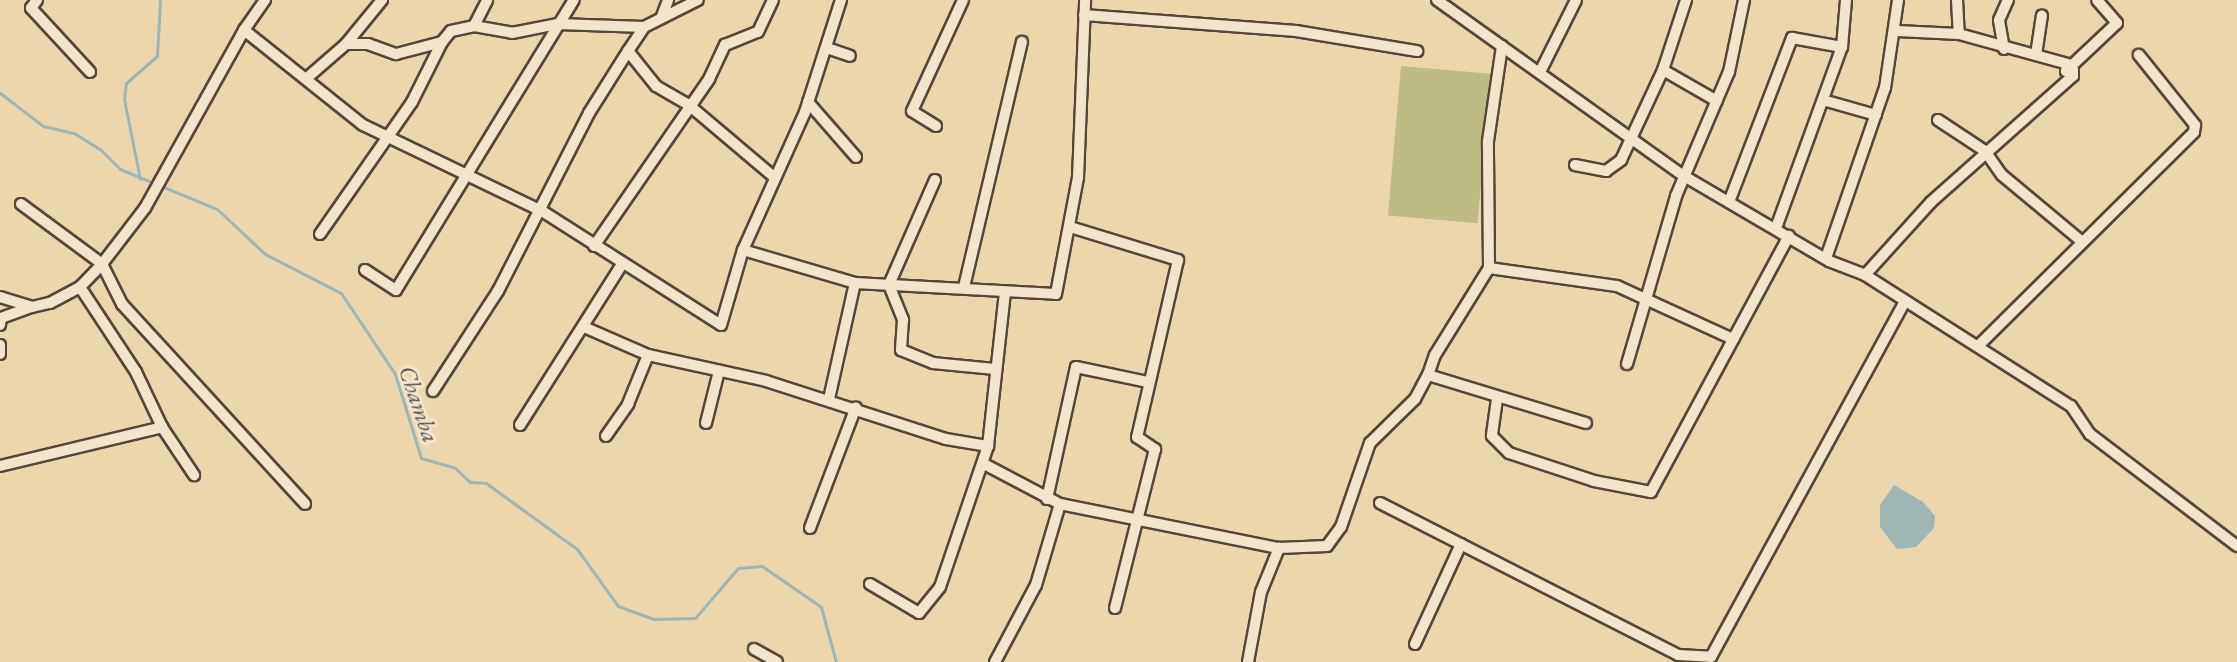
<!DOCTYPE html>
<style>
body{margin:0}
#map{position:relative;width:2237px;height:662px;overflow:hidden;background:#ecd7ad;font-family:"EB Garamond",serif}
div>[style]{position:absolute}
.green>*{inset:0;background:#bebc85;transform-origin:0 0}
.water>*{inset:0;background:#9db7b5}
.stream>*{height:3px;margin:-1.5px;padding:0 1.5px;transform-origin:1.5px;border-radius:1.5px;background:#9db7b5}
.roads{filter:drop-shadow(2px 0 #544739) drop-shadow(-2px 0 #544739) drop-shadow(0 2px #544739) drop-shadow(0 -2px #544739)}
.minor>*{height:10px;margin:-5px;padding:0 5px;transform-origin:5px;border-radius:5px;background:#f3e5ca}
span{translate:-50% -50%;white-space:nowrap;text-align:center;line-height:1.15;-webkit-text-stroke:6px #f3e5ca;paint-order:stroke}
.water-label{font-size:24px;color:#4d4f4b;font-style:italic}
</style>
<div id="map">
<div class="green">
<div style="left:1401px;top:66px;width:90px;height:150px;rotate:5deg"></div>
</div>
<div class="water">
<div style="clip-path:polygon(1894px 485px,1923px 502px,1935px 516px,1934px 528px,1916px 547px,1897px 549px,1880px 527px,1880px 505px)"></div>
</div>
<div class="stream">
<div style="left:0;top:93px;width:54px;rotate:37.5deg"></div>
<div style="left:43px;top:126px;width:32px;rotate:13deg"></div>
<div style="left:74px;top:133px;width:31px;rotate:32deg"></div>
<div style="left:100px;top:149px;width:28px;rotate:45deg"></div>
<div style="left:120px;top:169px;width:105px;rotate:22.4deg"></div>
<div style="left:217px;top:209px;width:66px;rotate:43.2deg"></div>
<div style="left:265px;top:254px;width:85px;rotate:27.2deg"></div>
<div style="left:341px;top:293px;width:97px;rotate:56.3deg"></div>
<div style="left:395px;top:374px;width:88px;rotate:72.8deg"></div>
<div style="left:421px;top:458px;width:35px;rotate:16deg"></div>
<div style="left:455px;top:468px;width:21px;rotate:43deg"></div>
<div style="left:470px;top:482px;width:16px;rotate:4deg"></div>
<div style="left:486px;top:483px;width:112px;rotate:36deg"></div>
<div style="left:577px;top:549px;width:70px;rotate:54.3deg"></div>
<div style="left:618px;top:606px;width:38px;rotate:20deg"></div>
<div style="left:654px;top:619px;width:41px;rotate:-1.4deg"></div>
<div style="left:695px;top:618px;width:66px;rotate:-49.3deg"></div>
<div style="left:738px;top:568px;width:24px;rotate:-5deg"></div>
<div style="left:762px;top:566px;width:72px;rotate:34.8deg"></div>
<div style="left:821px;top:607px;width:57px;rotate:74.7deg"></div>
<div style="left:140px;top:179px;width:82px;rotate:-101.3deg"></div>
<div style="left:124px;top:99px;width:16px;rotate:-83deg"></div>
<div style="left:126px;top:83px;width:41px;rotate:-41.1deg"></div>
<div style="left:157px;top:56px;width:56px;rotate:-86.9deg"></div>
</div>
<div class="roads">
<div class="minor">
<div style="left:37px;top:0;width:10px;rotate:127deg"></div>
<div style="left:31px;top:8px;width:87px;rotate:47.3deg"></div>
<div style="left:265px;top:0;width:37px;rotate:125deg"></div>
<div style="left:244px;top:30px;width:152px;rotate:38.6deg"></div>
<div style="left:363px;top:125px;width:199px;rotate:25.7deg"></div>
<div style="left:542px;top:211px;width:212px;rotate:32.5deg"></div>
<div style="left:721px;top:325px;width:78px;rotate:-73.7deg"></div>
<div style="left:743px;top:250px;width:151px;rotate:-65.8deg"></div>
<div style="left:805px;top:112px;width:118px;rotate:-72.2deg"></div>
<div style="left:1437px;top:0;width:303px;rotate:35.5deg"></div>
<div style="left:1684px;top:176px;width:168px;rotate:30.4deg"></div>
<div style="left:1829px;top:261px;width:39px;rotate:21deg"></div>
<div style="left:1865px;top:275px;width:244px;rotate:32.5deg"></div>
<div style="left:2071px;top:406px;width:34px;rotate:56deg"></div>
<div style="left:2090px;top:434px;width:185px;rotate:37.3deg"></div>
<div style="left:1957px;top:0;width:34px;rotate:87deg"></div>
<div style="left:1084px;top:15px;width:213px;rotate:4.3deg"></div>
<div style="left:1296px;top:31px;width:123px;rotate:9.4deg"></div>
<div style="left:662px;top:16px;width:17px;rotate:-69deg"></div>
<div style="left:474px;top:26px;width:29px;rotate:-63deg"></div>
<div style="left:346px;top:44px;width:22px"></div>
<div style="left:368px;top:44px;width:30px;rotate:20deg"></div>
<div style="left:396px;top:54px;width:48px;rotate:-14.6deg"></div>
<div style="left:442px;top:42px;width:14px;rotate:-51deg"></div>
<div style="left:451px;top:31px;width:24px;rotate:-12deg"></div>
<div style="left:474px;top:26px;width:39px;rotate:10deg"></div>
<div style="left:512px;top:33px;width:47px;rotate:-11.1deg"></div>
<div style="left:558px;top:24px;width:86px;rotate:2deg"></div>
<div style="left:827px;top:48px;width:24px;rotate:19deg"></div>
<div style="left:2004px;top:49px;width:29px;rotate:-100deg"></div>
<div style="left:1999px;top:20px;width:22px;rotate:-66deg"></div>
<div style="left:628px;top:51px;width:45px;rotate:51.3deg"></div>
<div style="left:656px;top:86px;width:39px;rotate:30deg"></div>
<div style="left:690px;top:106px;width:110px;rotate:40.2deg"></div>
<div style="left:2036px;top:55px;width:40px;rotate:-81.5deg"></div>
<div style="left:1663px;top:70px;width:62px;rotate:29.9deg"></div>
<div style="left:2066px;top:71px;width:70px;rotate:-43.3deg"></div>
<div style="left:2117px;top:23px;width:30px;rotate:-131deg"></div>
<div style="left:1540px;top:72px;width:80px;rotate:-63.4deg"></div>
<div style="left:308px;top:77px;width:50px;rotate:-41deg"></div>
<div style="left:346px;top:44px;width:57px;rotate:-50.7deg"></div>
<div style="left:1823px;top:100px;width:55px;rotate:15.8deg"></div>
<div style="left:808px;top:102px;width:73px;rotate:48.9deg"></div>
<div style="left:1938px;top:120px;width:56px;rotate:33.4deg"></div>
<div style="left:1985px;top:151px;width:29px;rotate:55deg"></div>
<div style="left:2002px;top:175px;width:102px;rotate:39.8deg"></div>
<div style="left:936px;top:126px;width:28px;rotate:-148deg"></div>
<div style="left:912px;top:111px;width:122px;rotate:-65.3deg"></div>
<div style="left:1575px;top:165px;width:32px;rotate:11deg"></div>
<div style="left:1606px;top:171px;width:19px;rotate:-36deg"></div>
<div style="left:1621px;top:160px;width:99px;rotate:-65deg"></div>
<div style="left:1663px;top:70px;width:74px;rotate:-71.8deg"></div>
<div style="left:935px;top:180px;width:115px;rotate:113.7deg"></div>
<div style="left:889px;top:285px;width:38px;rotate:68deg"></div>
<div style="left:903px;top:320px;width:30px;rotate:94deg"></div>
<div style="left:901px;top:350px;width:35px;rotate:22deg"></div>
<div style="left:933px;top:363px;width:62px;rotate:5.5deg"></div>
<div style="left:1729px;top:202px;width:176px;rotate:-69deg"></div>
<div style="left:1792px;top:38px;width:51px;rotate:10.2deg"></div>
<div style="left:21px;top:204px;width:101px;rotate:36.5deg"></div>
<div style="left:102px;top:264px;width:45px;rotate:63.4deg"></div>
<div style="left:122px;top:304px;width:271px;rotate:47.5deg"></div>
<div style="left:1070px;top:227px;width:113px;rotate:17deg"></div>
<div style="left:1178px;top:260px;width:182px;rotate:103deg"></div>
<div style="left:1137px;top:437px;width:22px;rotate:34deg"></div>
<div style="left:1155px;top:449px;width:164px;rotate:104.1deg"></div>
<div style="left:1776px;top:228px;width:193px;rotate:-70deg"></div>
<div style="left:1842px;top:47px;width:47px;rotate:-85.1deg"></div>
<div style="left:320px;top:234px;width:161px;rotate:-55.1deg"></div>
<div style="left:412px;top:102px;width:67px;rotate:-63.4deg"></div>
<div style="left:594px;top:246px;width:203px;rotate:-55.4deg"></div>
<div style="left:709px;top:79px;width:38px;rotate:-65deg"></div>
<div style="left:725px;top:45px;width:35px;rotate:-22deg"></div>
<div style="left:758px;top:32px;width:35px;rotate:-65deg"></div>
<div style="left:743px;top:250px;width:117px;rotate:16.4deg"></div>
<div style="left:855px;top:283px;width:201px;rotate:3.1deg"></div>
<div style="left:1056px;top:294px;width:118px;rotate:-79.3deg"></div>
<div style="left:1078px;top:178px;width:178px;rotate:-87.7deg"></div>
<div style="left:1826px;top:258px;width:180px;rotate:-70.9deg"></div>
<div style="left:1885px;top:88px;width:89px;rotate:-81.6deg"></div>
<div style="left:1489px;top:268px;width:129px;rotate:8deg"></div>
<div style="left:1617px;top:286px;width:128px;rotate:24.6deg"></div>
<div style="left:365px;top:270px;width:37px;rotate:33deg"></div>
<div style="left:396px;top:290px;width:340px;rotate:-58.5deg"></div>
<div style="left:1865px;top:275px;width:98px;rotate:-47.9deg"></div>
<div style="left:1931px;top:202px;width:190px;rotate:-41.6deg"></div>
<div style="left:2073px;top:76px;width:6px;rotate:-90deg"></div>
<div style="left:2073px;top:70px;width:7px;rotate:172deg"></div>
<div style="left:2066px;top:71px;width:7px;rotate:-74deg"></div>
<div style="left:2068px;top:64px;width:113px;rotate:-164.6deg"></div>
<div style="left:1959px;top:34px;width:62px;rotate:-177.2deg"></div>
<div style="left:964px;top:287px;width:252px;rotate:-76.7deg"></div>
<div style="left:0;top:297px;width:34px;rotate:17deg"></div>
<div style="left:32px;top:307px;width:18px;rotate:-13deg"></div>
<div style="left:50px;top:303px;width:34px;rotate:-28deg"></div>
<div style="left:80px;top:287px;width:32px;rotate:-46deg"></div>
<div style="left:102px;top:264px;width:71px;rotate:-52.5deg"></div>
<div style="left:145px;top:208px;width:204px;rotate:-60.9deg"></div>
<div style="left:0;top:325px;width:7px;rotate:-82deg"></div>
<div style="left:1px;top:318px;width:32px;rotate:-20deg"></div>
<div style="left:584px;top:327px;width:70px;rotate:23.6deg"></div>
<div style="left:648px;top:355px;width:121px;rotate:12.4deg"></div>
<div style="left:766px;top:381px;width:189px;rotate:17.9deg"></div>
<div style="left:946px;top:439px;width:43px;rotate:9.5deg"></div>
<div style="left:0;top:345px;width:9px;rotate:90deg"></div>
<div style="left:1978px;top:346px;width:304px;rotate:-44.7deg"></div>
<div style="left:2194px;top:132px;width:7px;rotate:-82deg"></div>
<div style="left:2195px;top:125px;width:90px;rotate:-128.7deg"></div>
<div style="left:1627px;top:364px;width:175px;rotate:-73.7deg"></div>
<div style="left:1676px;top:196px;width:135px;rotate:-66.9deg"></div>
<div style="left:1729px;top:72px;width:74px;rotate:-78.2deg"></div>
<div style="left:1428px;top:375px;width:21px;rotate:-71deg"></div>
<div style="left:1435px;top:355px;width:102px;rotate:-58.2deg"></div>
<div style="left:1489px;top:268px;width:127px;rotate:-90.5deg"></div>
<div style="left:1488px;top:141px;width:96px;rotate:-81.6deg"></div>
<div style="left:433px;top:391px;width:119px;rotate:-57deg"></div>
<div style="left:498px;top:291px;width:200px;rotate:-62.9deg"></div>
<div style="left:589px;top:113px;width:73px;rotate:-57.8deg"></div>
<div style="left:628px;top:51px;width:29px;rotate:-56deg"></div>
<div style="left:644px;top:27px;width:60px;rotate:-26.6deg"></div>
<div style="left:829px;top:399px;width:119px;rotate:-77.4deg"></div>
<div style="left:1497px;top:399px;width:37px;rotate:98deg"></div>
<div style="left:1492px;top:436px;width:24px;rotate:45deg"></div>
<div style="left:1509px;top:453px;width:89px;rotate:18.2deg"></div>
<div style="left:1594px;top:481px;width:58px;rotate:10.9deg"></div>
<div style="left:1651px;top:492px;width:291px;rotate:-61.7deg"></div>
<div style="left:706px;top:423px;width:54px;rotate:-76deg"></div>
<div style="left:520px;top:425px;width:191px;rotate:-57.6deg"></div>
<div style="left:162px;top:427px;width:58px;rotate:56.3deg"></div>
<div style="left:606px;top:436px;width:39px;rotate:-55deg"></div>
<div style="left:628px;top:404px;width:53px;rotate:-67.8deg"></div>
<div style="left:984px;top:464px;width:86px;rotate:27.8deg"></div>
<div style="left:1060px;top:504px;width:223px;rotate:11.4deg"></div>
<div style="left:1279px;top:548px;width:48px;rotate:-2.4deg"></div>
<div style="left:1327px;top:546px;width:24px;rotate:-54deg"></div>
<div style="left:1341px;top:527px;width:89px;rotate:-71deg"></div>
<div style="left:1370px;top:443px;width:63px;rotate:-44.4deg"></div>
<div style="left:1415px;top:399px;width:27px;rotate:-62deg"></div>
<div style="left:1428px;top:375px;width:165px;rotate:16.9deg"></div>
<div style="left:0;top:466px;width:167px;rotate:-13.5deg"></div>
<div style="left:162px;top:427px;width:61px;rotate:-115.3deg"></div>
<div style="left:136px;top:372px;width:102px;rotate:-123.4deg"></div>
<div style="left:1047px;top:499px;width:135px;rotate:-77.6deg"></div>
<div style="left:1076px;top:367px;width:74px;rotate:11.8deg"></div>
<div style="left:1380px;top:503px;width:335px;rotate:27deg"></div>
<div style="left:1678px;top:655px;width:33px;rotate:3deg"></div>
<div style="left:1711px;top:657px;width:403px;rotate:-61.4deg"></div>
<div style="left:810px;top:528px;width:129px;rotate:-69.2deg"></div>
<div style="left:870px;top:584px;width:57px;rotate:30.6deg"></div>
<div style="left:919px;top:613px;width:33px;rotate:-51deg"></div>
<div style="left:940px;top:587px;width:149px;rotate:-71.2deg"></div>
<div style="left:988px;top:446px;width:155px;rotate:-83.7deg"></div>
<div style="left:1415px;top:644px;width:110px;rotate:-65.3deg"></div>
<div style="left:754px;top:649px;width:26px;rotate:29deg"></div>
<div style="left:995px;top:662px;width:87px;rotate:-62deg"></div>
<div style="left:1036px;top:585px;width:84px;rotate:-73.5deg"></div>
<div style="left:1248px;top:662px;width:71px;rotate:-79.5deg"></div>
<div style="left:1261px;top:592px;width:48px;rotate:-67.8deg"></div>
</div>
</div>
<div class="water-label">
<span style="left:419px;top:404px;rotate:71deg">Chamba</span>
</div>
</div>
